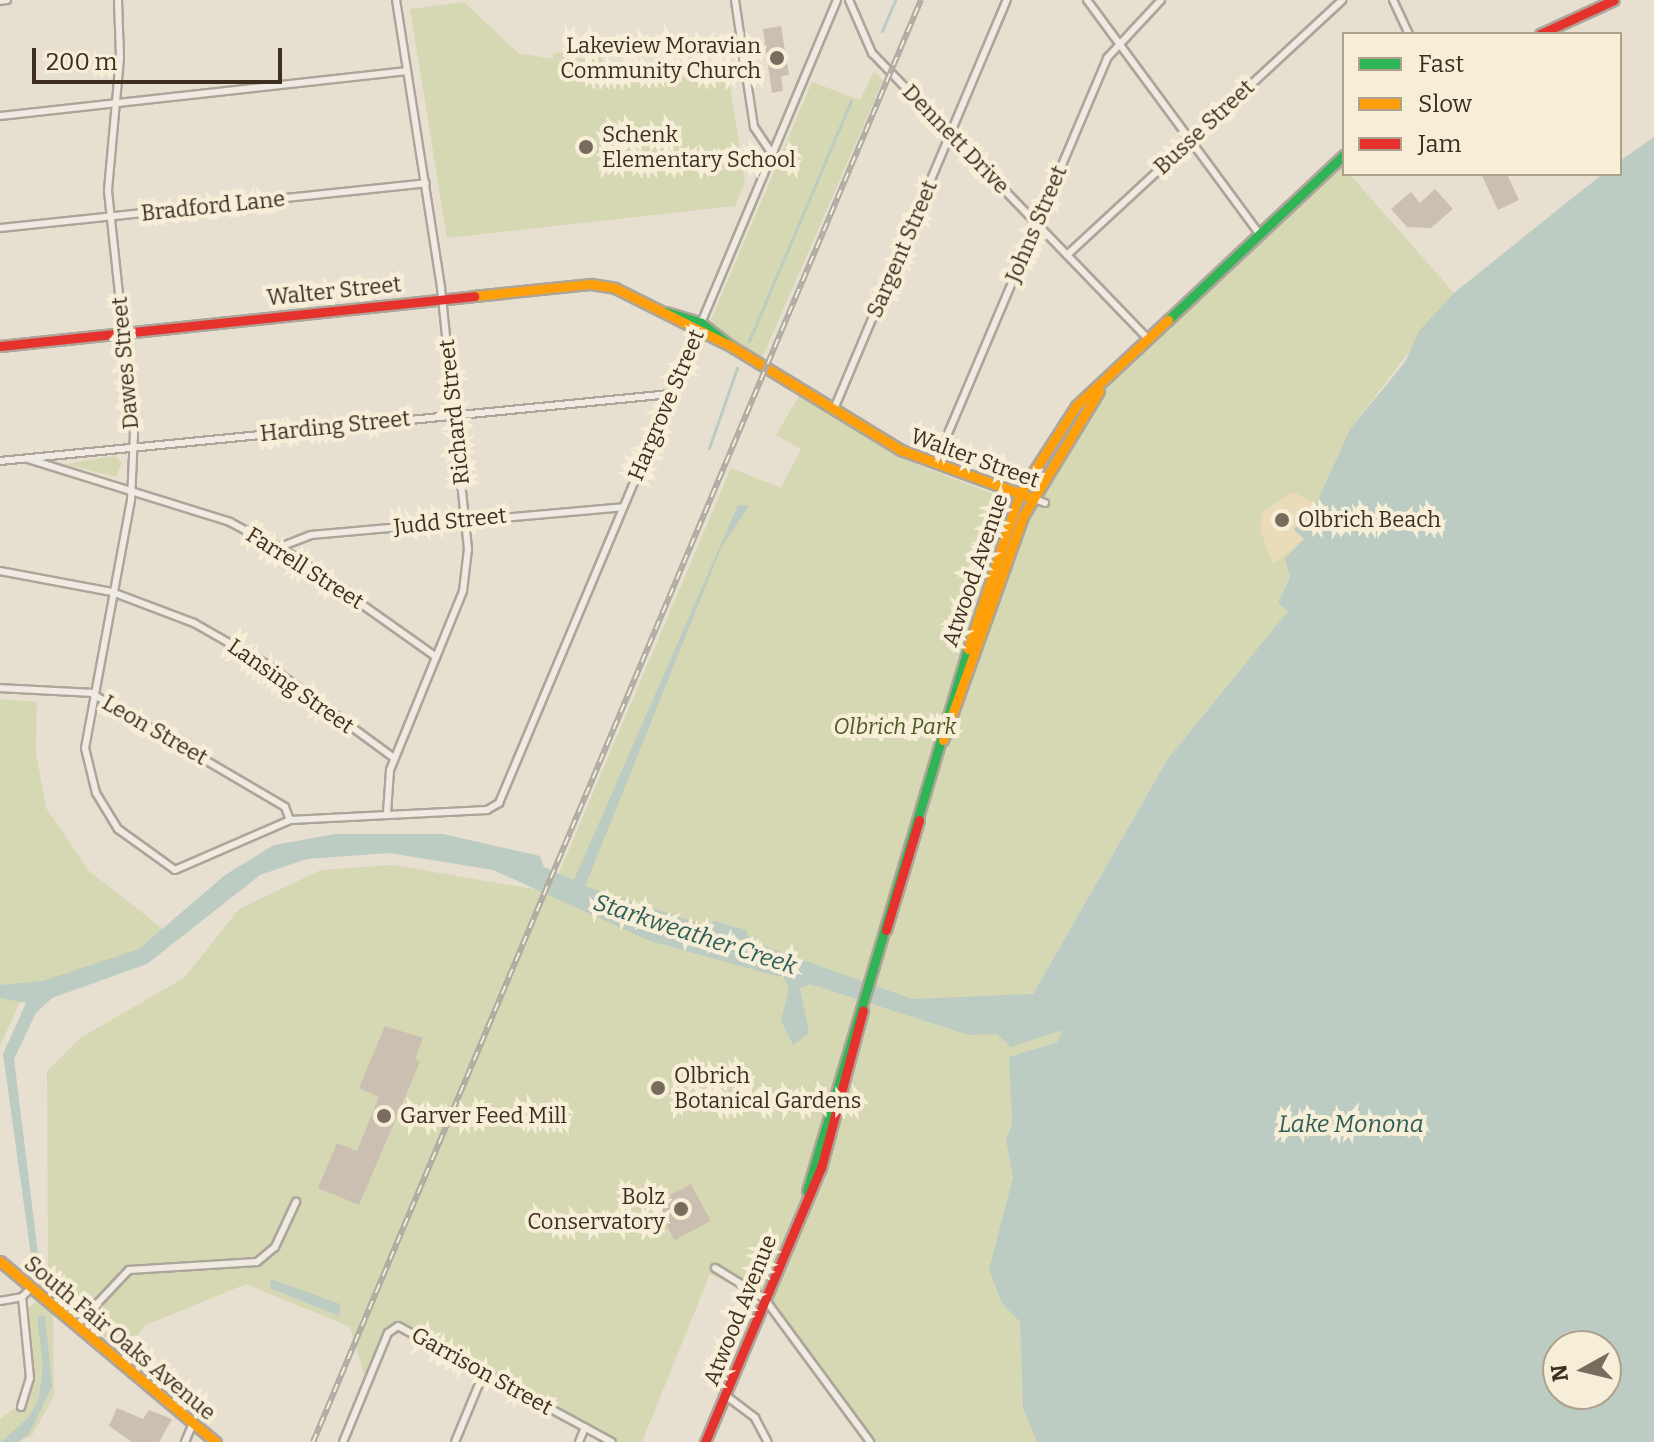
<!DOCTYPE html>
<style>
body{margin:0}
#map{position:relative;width:1654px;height:1442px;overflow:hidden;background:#e7e0d1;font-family:Bitter,serif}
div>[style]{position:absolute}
.green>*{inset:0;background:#d6d7b3}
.sand>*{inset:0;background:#eadcb9}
.water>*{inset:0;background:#bcccc2}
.stream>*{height:3px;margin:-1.5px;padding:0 1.5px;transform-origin:1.5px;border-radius:1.5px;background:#bcccc2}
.building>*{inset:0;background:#cbbfb2;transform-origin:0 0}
.roads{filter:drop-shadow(2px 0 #ada599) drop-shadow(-2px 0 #ada599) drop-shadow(0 2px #ada599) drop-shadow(0 -2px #ada599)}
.street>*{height:6px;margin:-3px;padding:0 3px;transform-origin:3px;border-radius:3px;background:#efebe3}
.fast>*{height:9px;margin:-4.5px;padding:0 4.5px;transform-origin:4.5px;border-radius:4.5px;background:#30b455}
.slow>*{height:9px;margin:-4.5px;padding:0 4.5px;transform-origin:4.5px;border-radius:4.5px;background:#ff9f0a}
.jam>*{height:9px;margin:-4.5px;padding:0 4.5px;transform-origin:4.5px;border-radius:4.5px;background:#e5322d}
.rail>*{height:6px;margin-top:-3px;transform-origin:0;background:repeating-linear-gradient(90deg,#f7eed8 0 9px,#afaaa2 0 18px);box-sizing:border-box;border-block:2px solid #afaaa2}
.dots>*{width:22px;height:22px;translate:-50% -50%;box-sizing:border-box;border:4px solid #f7eed8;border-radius:50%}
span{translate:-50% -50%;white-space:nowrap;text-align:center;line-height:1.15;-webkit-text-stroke:8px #f7eed8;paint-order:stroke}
.poi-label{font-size:22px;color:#3d2e20}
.right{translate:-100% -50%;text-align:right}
.left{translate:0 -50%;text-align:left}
.street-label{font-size:22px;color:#3d2e20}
.park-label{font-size:22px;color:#4d5a26;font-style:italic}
.water-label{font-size:24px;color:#2f5d5a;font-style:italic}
.legend{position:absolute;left:1342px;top:32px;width:280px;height:144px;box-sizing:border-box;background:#f7eed8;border:2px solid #ada18e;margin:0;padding:10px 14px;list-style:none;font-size:24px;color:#3d2e20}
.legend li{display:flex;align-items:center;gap:16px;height:40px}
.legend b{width:40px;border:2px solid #ada18e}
.north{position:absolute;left:1542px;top:1330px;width:80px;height:80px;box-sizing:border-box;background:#f7eed8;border:2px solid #ada18e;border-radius:50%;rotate:262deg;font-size:22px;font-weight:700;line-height:32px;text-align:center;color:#3d2e20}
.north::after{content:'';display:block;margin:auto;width:28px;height:36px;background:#786c5e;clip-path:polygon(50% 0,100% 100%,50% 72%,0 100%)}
.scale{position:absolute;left:32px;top:48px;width:250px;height:36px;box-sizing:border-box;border:4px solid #3d2e20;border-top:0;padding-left:10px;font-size:24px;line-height:28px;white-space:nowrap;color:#3d2e20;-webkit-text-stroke:6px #f7eed8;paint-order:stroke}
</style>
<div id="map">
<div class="green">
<div style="clip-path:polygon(464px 2px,518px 53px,553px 59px,553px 54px,574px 51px,575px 59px,601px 57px,611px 85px,728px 73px,745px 182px,735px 206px,447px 238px,410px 9px)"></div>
<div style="clip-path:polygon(874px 71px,883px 81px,762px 358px,713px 328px,711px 320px,812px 82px,860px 100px)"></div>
<div style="clip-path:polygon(1338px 161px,1454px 293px,1350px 429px,1316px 504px,1294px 530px,1304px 539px,1278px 603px,1288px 611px,1167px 760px,1033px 994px,1064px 1030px,1057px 1042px,1009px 1057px,1012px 1123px,1006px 1141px,1013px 1177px,989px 1269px,1001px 1302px,1020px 1322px,1023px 1408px,1037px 1442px,870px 1442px,764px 1299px,710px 1274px,642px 1442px,612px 1442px,394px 1327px,367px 1385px,350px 1327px,246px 1284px,146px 1325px,123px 1352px,48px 1292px,47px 1071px,80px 1038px,184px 978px,239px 909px,321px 870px,392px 865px,551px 892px,731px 468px,781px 488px,801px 449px,776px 435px,799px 396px,903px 459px,1032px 509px,1100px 388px)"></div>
<div style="clip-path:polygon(115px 456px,122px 463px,116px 477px,65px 464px)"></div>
<div style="clip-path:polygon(0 699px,37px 702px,36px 753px,46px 808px,89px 871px,163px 929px,140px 949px,25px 991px,0 1046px)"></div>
<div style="clip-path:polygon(36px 1302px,53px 1315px,54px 1396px,31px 1437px,0 1442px,0 1419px,31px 1396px,26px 1310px)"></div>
</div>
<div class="sand">
<div style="clip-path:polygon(1293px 492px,1316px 504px,1294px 529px,1304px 539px,1273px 564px,1260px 530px,1263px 511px)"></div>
</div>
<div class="water">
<div style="clip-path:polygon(evenodd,1654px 137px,1654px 1442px,1037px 1442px,1023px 1408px,1020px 1322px,1001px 1302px,989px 1269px,1013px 1177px,1006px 1141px,1012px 1123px,1009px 1057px,1057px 1042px,1063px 1030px,1011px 1047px,997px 1034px,969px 1035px,810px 984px,800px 988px,809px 1033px,793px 1045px,781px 1021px,789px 988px,784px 978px,650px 941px,493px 870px,389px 853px,307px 859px,260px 875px,147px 964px,52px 998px,36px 1013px,14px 1059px,40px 1270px,33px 1270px,3px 1054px,26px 1003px,0 998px,0 985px,43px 981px,139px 949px,225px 875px,274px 845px,335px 834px,443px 834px,540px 856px,544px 867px,574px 880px,738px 505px,749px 506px,722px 546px,585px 886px,710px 927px,714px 921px,746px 930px,750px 941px,912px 999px,1033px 994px,1167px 760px,1288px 611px,1278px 603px,1290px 576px,1285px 559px,1304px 539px,1294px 530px,1316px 504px,1350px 429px,1405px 362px,1419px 331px,1454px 293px,1571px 199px,1603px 174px,1620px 174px,1620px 161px,1654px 137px,1558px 1346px,1606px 1346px,1606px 1394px,1558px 1394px,1558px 1346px)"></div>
<div style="clip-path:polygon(271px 1279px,340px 1304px,339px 1316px,270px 1288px)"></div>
<div style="clip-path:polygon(45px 1316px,52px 1386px,29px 1434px,19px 1442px,1px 1442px,29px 1417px,39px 1398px,43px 1364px,37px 1317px)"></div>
</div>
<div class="stream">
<div style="left:882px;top:31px;width:34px;rotate:-67deg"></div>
<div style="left:749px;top:341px;width:261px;rotate:-67deg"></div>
<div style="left:709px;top:448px;width:85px;rotate:-70.7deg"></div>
</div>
<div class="building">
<div style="clip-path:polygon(781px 26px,789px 75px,781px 76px,783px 91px,772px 93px,763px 29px)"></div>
<div style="clip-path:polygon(1481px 174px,1507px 174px,1519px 200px,1498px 210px)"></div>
<div style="clip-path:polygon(1435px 189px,1453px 209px,1431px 228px,1407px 227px,1391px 209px,1411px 192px,1420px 203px)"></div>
<div style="clip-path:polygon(385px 1026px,423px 1038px,415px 1059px,420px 1062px,359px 1205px,318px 1188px,337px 1143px,357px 1151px,374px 1109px,379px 1097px,359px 1088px)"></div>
<div style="left:691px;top:1184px;width:42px;height:41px;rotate:62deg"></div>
<div style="clip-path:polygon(117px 1408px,143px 1419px,149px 1410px,172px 1419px,159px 1442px,132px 1442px,109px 1426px)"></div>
</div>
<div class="roads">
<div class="street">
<div style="left:118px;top:0;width:58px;rotate:88deg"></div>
<div style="left:120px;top:58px;width:134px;rotate:95.2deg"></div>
<div style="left:108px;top:191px;width:244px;rotate:83.9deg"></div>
<div style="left:134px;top:434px;width:66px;rotate:92.6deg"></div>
<div style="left:131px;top:500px;width:252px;rotate:100.5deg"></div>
<div style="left:85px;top:748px;width:46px;rotate:76.3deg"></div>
<div style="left:96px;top:793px;width:42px;rotate:58.6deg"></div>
<div style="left:118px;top:829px;width:70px;rotate:35.7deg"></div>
<div style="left:175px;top:870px;width:125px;rotate:-23.5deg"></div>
<div style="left:290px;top:820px;width:197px;rotate:-2.9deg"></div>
<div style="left:487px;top:810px;width:14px;rotate:-30deg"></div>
<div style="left:499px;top:803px;width:871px;rotate:-67.17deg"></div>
<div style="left:735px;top:0;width:128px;rotate:81.5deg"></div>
<div style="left:754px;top:127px;width:34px;rotate:56deg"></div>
<div style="left:849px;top:0;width:58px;rotate:66.5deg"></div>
<div style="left:872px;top:53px;width:396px;rotate:46deg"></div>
<div style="left:1087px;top:0;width:290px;rotate:53.6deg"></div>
<div style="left:1393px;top:0;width:38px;rotate:65deg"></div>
<div style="left:0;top:1px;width:7px;rotate:-8deg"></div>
<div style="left:0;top:116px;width:409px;rotate:-6.3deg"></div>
<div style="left:0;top:228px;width:428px;rotate:-6deg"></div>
<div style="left:1067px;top:255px;width:375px;rotate:-42.8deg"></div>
<div style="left:834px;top:409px;width:444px;rotate:-67.1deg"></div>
<div style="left:28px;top:459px;width:212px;rotate:17.3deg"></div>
<div style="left:230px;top:522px;width:74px;rotate:28.3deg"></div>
<div style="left:295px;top:557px;width:173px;rotate:35.3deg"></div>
<div style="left:0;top:461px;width:673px;rotate:-5.71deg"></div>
<div style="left:935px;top:464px;width:441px;rotate:-67deg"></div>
<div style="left:1107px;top:58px;width:79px;rotate:-47deg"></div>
<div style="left:1032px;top:498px;width:14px;rotate:21deg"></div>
<div style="left:280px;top:547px;width:33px;rotate:-21deg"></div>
<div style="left:311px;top:535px;width:313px;rotate:-5.1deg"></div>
<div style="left:0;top:571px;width:114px;rotate:10.6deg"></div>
<div style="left:112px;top:592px;width:88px;rotate:20.7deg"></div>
<div style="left:194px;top:623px;width:83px;rotate:29.7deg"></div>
<div style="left:266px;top:664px;width:159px;rotate:36.3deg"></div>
<div style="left:0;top:688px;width:91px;rotate:3.1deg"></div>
<div style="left:91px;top:693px;width:225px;rotate:30.4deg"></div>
<div style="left:285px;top:807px;width:14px;rotate:69deg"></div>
<div style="left:387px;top:813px;width:43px;rotate:-86deg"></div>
<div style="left:390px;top:770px;width:193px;rotate:-67.8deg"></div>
<div style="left:463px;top:591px;width:42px;rotate:-83.2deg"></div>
<div style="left:468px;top:549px;width:263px;rotate:-95.9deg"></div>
<div style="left:441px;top:287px;width:291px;rotate:-98.9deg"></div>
<div style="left:715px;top:1268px;width:57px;rotate:31.5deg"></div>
<div style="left:764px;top:1298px;width:179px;rotate:53.6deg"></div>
<div style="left:0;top:1301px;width:22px;rotate:-10deg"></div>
<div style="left:22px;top:1297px;width:13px;rotate:-45deg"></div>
<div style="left:76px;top:1326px;width:77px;rotate:-46.6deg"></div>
<div style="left:129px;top:1270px;width:128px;rotate:-3.6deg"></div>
<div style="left:257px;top:1262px;width:23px;rotate:-40deg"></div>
<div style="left:275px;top:1247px;width:50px;rotate:-65deg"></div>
<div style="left:725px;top:1395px;width:38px;rotate:37deg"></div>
<div style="left:755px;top:1418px;width:27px;rotate:62deg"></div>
<div style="left:21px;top:1407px;width:30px;rotate:-73deg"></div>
<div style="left:30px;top:1378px;width:81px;rotate:-95.6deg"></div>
<div style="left:185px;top:1442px;width:21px;rotate:-67deg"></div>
<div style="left:343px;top:1442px;width:118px;rotate:-67.6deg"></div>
<div style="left:388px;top:1333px;width:12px;rotate:-35deg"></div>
<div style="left:398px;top:1326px;width:243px;rotate:28.5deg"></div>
<div style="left:455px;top:1442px;width:76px;rotate:-67.5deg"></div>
<div style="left:579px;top:1442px;width:16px;rotate:-68deg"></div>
</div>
<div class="fast">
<div style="left:666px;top:312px;width:37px;rotate:17deg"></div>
<div style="left:701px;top:323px;width:36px;rotate:38deg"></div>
<div style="left:1168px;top:320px;width:241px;rotate:-43.2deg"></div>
<div style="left:807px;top:1191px;width:565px;rotate:-73.46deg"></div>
</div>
<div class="slow">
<div style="left:474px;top:296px;width:118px;rotate:-5.9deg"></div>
<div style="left:591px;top:284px;width:24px;rotate:9deg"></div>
<div style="left:615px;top:288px;width:127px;rotate:26.6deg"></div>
<div style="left:729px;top:345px;width:202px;rotate:31.4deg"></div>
<div style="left:901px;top:450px;width:140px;rotate:20.1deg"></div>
<div style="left:968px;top:649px;width:164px;rotate:-71.6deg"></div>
<div style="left:1020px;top:493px;width:103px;rotate:-57.2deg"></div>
<div style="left:1076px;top:406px;width:126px;rotate:-43.1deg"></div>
<div style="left:943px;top:740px;width:238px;rotate:-70.3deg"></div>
<div style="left:1023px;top:516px;width:146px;rotate:-58.7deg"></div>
<div style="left:0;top:1261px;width:282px;rotate:40deg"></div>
</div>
<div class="jam">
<div style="left:1540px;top:34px;width:81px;rotate:-24.7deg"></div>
<div style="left:0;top:346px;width:477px;rotate:-6deg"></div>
<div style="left:886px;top:930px;width:115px;rotate:-73.3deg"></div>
<div style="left:705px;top:1442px;width:298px;rotate:-67.1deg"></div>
<div style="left:821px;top:1168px;width:163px;rotate:-75.1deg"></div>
</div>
</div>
<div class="rail">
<div style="left:313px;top:1442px;width:1565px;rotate:-67.14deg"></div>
</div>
<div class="dots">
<div style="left:777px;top:58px;background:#786c5e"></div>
<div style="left:586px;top:147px;background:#786c5e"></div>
<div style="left:1282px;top:520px;background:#786c5e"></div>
<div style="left:658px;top:1088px;background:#786c5e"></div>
<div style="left:384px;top:1116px;background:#786c5e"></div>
<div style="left:681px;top:1209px;background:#786c5e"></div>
</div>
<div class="poi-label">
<span class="right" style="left:761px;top:58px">Lakeview Moravian<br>Community Church</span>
<span class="left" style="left:602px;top:147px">Schenk<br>Elementary School</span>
<span class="left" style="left:1298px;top:520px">Olbrich Beach</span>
<span class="left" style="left:674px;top:1088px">Olbrich<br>Botanical Gardens</span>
<span class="left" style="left:400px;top:1116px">Garver Feed Mill</span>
<span class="right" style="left:665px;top:1209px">Bolz<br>Conservatory</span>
</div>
<div class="street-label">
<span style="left:1204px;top:127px;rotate:-43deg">Busse Street</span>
<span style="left:956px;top:139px;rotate:46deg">Dennett Drive</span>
<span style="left:213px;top:206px;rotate:-6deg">Bradford Lane</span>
<span style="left:1036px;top:224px;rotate:-67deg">Johns Street</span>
<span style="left:902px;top:249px;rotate:-67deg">Sargent Street</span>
<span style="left:334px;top:291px;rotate:-6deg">Walter Street</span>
<span style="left:125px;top:363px;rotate:-95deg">Dawes Street</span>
<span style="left:666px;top:405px;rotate:-67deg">Hargrove Street</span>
<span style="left:454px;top:412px;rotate:-96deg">Richard Street</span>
<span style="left:335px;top:426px;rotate:-6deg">Harding Street</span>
<span style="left:975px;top:458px;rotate:20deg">Walter Street</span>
<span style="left:450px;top:521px;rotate:-6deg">Judd Street</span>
<span style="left:305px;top:568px;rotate:32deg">Farrell Street</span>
<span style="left:975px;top:570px;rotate:-71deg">Atwood Avenue</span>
<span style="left:291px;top:686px;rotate:35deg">Lansing Street</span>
<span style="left:155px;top:730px;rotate:30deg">Leon Street</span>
<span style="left:740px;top:1310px;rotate:-68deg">Atwood Avenue</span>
<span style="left:120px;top:1338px;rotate:40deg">South Fair Oaks Avenue</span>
<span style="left:482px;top:1371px;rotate:29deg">Garrison Street</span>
</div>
<div class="park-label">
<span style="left:895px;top:727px">Olbrich Park</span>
</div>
<div class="water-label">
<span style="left:695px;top:935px;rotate:18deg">Starkweather Creek</span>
<span style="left:1351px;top:1125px">Lake Monona</span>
</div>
<ul class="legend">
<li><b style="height:10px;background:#30b455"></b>Fast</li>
<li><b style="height:10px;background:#ff9f0a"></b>Slow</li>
<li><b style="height:10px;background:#e5322d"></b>Jam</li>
</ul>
<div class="north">N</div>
<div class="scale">200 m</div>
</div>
